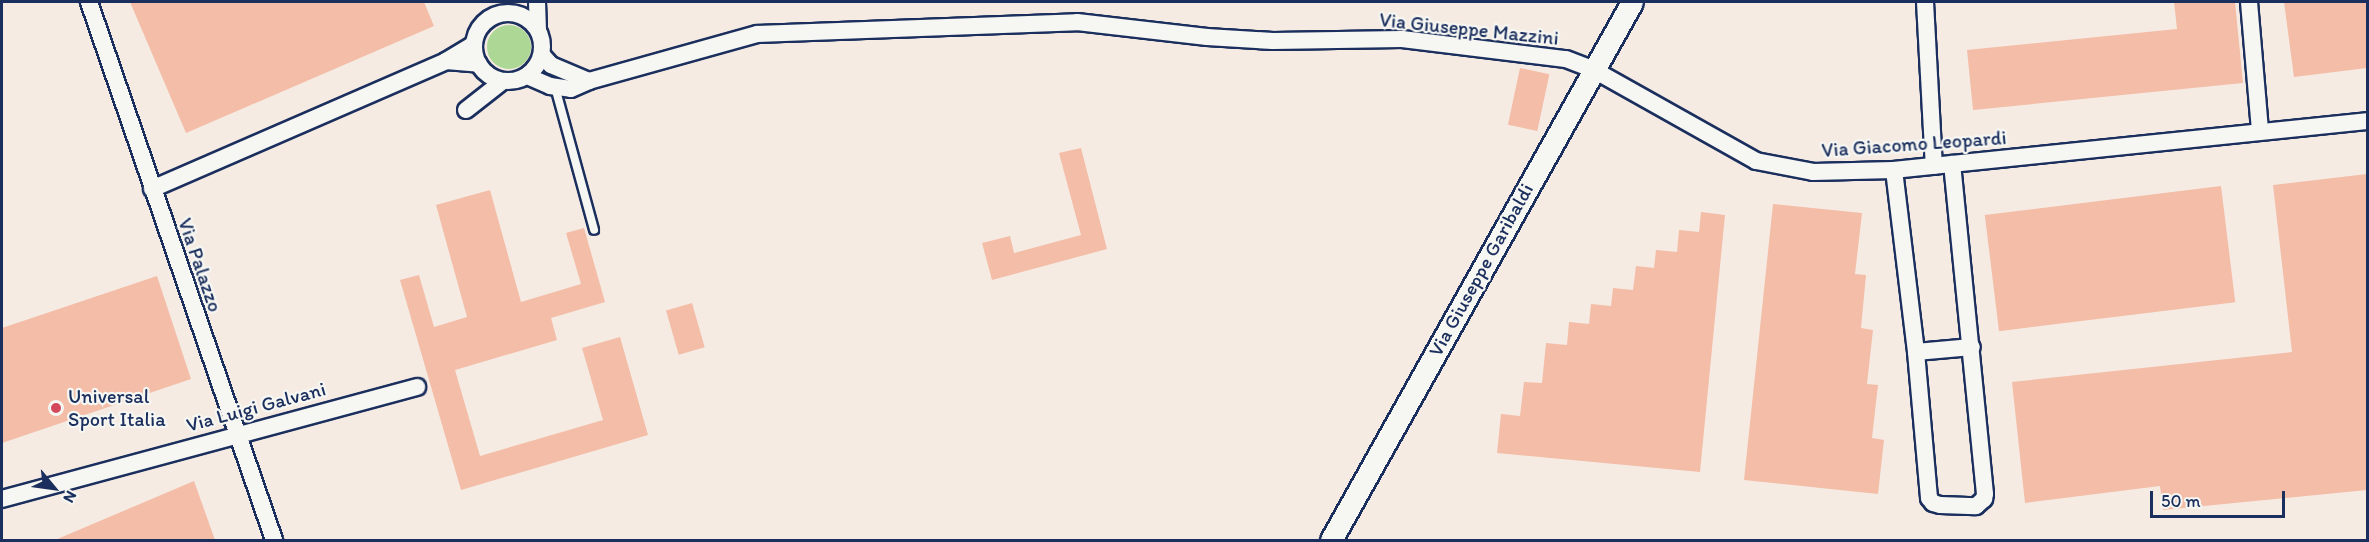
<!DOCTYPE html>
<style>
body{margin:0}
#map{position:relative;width:2369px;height:542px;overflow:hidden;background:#f5ebe3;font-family:Itim,sans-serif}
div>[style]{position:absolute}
.green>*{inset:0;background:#add795}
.round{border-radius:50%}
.building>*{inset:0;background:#f3bda7;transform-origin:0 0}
.roads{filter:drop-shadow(2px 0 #1b2f5e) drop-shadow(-2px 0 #1b2f5e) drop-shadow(0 2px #1b2f5e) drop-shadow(0 -2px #1b2f5e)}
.service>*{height:8px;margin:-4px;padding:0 4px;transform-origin:4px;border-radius:4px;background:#f6f6f2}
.minor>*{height:16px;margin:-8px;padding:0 8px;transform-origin:8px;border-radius:8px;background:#f6f6f2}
.minor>.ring{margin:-8px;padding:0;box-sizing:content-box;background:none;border:16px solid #f6f6f2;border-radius:50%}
.tertiary>*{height:21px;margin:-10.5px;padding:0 10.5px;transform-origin:10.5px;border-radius:10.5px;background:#f6f6f2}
.dots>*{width:16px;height:16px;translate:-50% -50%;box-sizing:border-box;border:3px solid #f6f6f2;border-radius:50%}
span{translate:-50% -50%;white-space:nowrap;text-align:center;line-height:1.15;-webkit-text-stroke:4.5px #f6f6f2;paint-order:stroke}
.street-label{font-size:20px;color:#1b2f5e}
.poi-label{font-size:20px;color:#1b2f5e}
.left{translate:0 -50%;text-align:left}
.frame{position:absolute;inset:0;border:3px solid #1b2f5e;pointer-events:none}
.north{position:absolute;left:24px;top:458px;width:60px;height:60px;-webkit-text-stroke:4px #f6f6f2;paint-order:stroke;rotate:119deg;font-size:16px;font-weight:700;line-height:24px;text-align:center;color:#1b2f5e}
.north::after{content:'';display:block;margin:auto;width:21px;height:27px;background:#1b2f5e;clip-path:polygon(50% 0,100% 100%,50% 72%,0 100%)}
.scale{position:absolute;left:2150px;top:491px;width:135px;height:27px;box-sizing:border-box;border:3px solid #1b2f5e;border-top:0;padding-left:8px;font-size:18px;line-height:21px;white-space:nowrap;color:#1b2f5e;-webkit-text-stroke:4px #f6f6f2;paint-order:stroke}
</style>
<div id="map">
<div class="green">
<div class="round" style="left:487px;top:25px;width:44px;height:44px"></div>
</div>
<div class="building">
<div style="clip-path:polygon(130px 2px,424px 2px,434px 26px,186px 133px)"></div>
<div style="clip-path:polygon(2174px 2px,2235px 2px,2243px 83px,1973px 110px,1967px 50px,2177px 29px)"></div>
<div style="clip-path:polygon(2284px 2px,2367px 2px,2367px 68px,2294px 77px)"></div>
<div style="left:1520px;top:68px;width:30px;height:58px;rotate:12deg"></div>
<div style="clip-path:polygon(1081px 148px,1107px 249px,992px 280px,982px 243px,1010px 236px,1014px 253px,1081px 235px,1059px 153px)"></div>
<div style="clip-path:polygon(2367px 174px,2367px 490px,2163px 510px,2160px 486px,2025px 503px,2012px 382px,2292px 352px,2273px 185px)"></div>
<div style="left:2221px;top:186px;width:117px;height:238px;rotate:83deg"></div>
<div style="clip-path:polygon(490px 190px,521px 302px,581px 284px,566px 233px,584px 228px,605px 302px,551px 318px,557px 340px,455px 370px,480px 456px,603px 420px,582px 348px,620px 337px,648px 435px,461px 490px,400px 280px,419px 275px,434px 327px,467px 317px,436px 205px)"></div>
<div style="clip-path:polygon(1773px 204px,1862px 213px,1855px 274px,1866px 275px,1861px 328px,1873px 330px,1867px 384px,1878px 385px,1872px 438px,1884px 440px,1878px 494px,1744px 480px)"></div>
<div style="clip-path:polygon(1701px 212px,1725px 215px,1700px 472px,1497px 453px,1501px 414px,1520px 416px,1524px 382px,1542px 383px,1546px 343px,1567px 345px,1569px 322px,1589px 324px,1591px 304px,1611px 306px,1613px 288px,1633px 290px,1636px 266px,1654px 268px,1656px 250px,1677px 252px,1679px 230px,1699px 232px)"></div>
<div style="clip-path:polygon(157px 276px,191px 379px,2px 443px,2px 328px)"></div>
<div style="left:692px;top:303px;width:46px;height:27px;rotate:74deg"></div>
<div style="clip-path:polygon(194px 481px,215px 540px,55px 540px)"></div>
</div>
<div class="roads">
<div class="service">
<div style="left:555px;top:87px;width:148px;rotate:74.7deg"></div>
</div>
<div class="minor">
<div style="left:89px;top:2px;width:569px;rotate:71.02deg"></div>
<div style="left:537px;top:2px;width:27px;rotate:88deg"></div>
<div style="left:1925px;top:2px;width:164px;rotate:86.9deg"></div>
<div style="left:2249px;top:2px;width:129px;rotate:85.1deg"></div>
<div class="ring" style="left:474px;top:13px;width:52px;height:52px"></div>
<div style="left:474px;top:44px;width:33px;rotate:149deg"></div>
<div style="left:446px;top:61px;width:33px;rotate:5deg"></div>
<div style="left:527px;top:76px;width:25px;rotate:23deg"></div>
<div style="left:550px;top:86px;width:21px;rotate:8deg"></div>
<div style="left:571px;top:89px;width:20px;rotate:-24deg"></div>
<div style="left:589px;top:81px;width:41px;rotate:-157.2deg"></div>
<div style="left:551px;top:65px;width:13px;rotate:-132deg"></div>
<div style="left:589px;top:81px;width:174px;rotate:-15.6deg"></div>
<div style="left:757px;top:34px;width:320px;rotate:-2.1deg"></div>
<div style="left:1077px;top:22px;width:131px;rotate:6.6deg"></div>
<div style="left:1207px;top:37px;width:66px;rotate:3.5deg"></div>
<div style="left:1273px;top:41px;width:129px;rotate:-0.9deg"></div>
<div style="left:1402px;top:39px;width:165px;rotate:7deg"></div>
<div style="left:1566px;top:59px;width:30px;rotate:21deg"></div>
<div style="left:1594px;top:70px;width:186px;rotate:29.3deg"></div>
<div style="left:1756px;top:161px;width:58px;rotate:10.9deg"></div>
<div style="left:1813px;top:172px;width:81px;rotate:-1.4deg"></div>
<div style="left:1894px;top:170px;width:477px;rotate:-5.9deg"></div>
<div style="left:466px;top:110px;width:47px;rotate:-38.1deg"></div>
<div style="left:1894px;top:170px;width:183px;rotate:83.1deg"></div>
<div style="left:1916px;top:352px;width:147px;rotate:84.9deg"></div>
<div style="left:1929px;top:498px;width:6px;rotate:51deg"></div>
<div style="left:1933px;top:503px;width:7px;rotate:16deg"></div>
<div style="left:1940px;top:505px;width:36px;rotate:2deg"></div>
<div style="left:1976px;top:506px;width:11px;rotate:-41deg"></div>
<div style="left:1984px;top:499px;width:5px;rotate:-79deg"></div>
<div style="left:1985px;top:494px;width:332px;rotate:-95.7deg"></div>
<div style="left:152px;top:189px;width:321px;rotate:-23.5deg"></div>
<div style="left:1916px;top:352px;width:56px;rotate:-5.1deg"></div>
<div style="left:2px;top:499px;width:430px;rotate:-15.1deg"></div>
</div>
<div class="tertiary">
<div style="left:1331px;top:540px;width:616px;rotate:-60.77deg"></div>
</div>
</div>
<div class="dots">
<div style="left:56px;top:408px;background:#d1495b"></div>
</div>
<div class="street-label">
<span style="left:1469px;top:29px;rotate:6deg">Via Giuseppe Mazzini</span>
<span style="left:1914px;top:144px;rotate:-4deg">Via Giacomo Leopardi</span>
<span style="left:200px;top:265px;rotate:71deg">Via Palazzo</span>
<span style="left:1481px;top:270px;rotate:-61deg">Via Giuseppe Garibaldi</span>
<span style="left:256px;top:407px;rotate:-15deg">Via Luigi Galvani</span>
</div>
<div class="poi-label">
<span class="left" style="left:68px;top:408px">Universal<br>Sport Italia</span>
</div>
<div class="frame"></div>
<div class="north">N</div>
<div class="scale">50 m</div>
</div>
